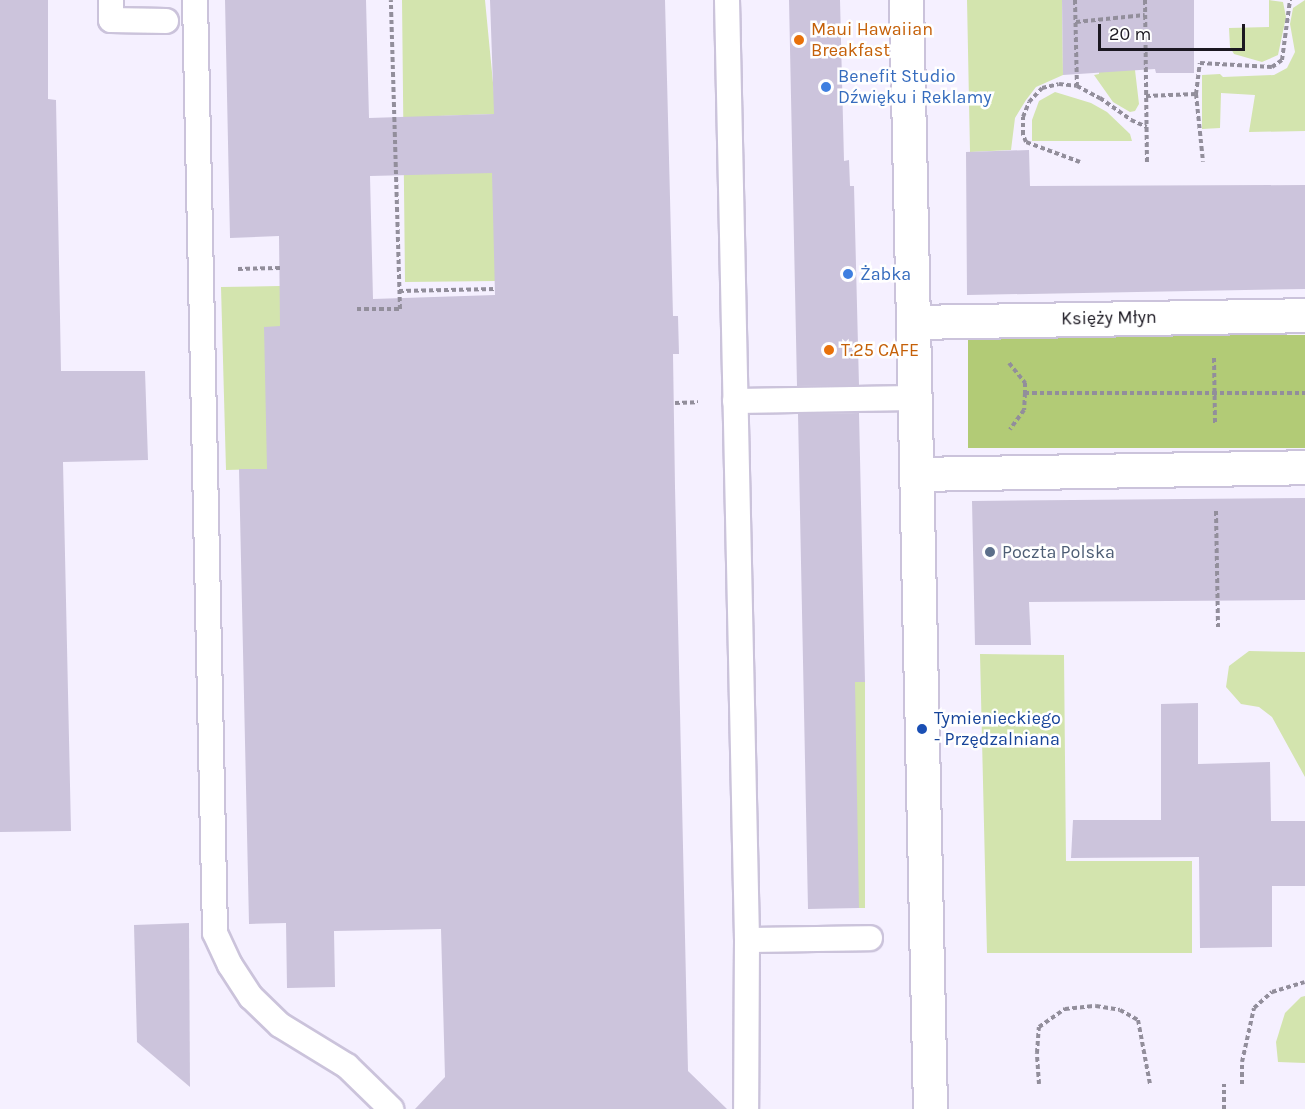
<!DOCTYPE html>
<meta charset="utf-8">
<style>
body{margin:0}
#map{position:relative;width:1305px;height:1109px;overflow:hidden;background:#f5f0ff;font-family:Karla,sans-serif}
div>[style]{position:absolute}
.green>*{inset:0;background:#d3e4ae;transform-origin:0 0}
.forest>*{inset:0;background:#b2cb76;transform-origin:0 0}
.building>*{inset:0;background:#ccc4dc}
.path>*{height:4px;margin-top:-2px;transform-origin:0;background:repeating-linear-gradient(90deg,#928e9b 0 4.5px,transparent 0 7.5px)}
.roads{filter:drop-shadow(2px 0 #cbc3db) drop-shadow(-2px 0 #cbc3db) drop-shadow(0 2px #cbc3db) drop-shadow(0 -2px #cbc3db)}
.lane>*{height:24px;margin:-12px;padding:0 12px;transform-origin:12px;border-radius:12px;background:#fff}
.street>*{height:33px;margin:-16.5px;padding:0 16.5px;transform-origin:16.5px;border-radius:16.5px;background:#fff}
.secondary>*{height:33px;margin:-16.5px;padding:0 16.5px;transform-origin:16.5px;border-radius:16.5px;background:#fff}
.dots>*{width:16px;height:16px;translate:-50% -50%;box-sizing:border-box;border:3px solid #fff;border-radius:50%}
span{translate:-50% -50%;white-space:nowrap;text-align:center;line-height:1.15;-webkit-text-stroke:5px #fff;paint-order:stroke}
.food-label{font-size:18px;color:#c56008}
.left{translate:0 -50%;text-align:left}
.shop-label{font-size:18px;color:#366cbe}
.street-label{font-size:18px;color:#1b1821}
.service-label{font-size:18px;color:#4e5e75}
.transit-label{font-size:18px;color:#164399}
.scale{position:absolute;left:1098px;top:24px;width:147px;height:27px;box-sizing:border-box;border:3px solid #1b1821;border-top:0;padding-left:8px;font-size:18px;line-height:21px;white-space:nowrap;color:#1b1821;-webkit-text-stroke:4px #fff;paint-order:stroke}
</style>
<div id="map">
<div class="green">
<div style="clip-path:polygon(402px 0,485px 0,496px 114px,438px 116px,439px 170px,494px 170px,496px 281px,405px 282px)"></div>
<div style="clip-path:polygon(967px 0,1062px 0,1063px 75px,1036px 87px,1026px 100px,1015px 118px,1011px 150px,970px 152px)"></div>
<div style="clip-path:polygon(1269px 0,1283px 2px,1286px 17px,1278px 55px,1262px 62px,1234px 54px,1230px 47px,1229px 28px,1269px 27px)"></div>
<div style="clip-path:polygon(1305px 0,1305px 131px,1249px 132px,1255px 95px,1221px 93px,1220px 128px,1202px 129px,1202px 75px,1220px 74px,1223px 77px,1274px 75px,1287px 68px,1295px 52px,1290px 24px,1293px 8px)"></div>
<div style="clip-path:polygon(1098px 25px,1135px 70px,1139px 104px,1135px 111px,1130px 112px,1113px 102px,1094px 75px,1099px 74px)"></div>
<div style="clip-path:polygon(1055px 92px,1091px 103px,1107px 112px,1130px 134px,1132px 141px,1032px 141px,1032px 120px,1039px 101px)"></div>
<div style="clip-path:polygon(280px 286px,280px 326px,267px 469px,226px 470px,221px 287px)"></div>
<div style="clip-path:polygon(1249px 651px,1305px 652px,1305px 777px,1272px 717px,1259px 707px,1241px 704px,1226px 687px,1229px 666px)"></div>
<div style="clip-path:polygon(980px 654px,1064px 655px,1066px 861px,1192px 861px,1192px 953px,987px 953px)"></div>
<div style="left:855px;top:682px;width:10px;height:226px"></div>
<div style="clip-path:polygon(1305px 996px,1305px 1063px,1278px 1062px,1276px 1042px,1285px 1013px,1301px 997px)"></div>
</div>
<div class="forest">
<div style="left:1305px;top:335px;width:113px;height:337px;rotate:90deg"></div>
</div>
<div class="building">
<div style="clip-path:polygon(0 0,48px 0,48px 99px,56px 100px,61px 371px,145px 371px,148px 460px,63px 462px,71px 831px,0 832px)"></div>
<div style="clip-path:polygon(evenodd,225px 0,366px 0,369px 118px,494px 114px,490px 0,665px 0,673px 316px,678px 316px,679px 354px,673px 354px,675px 487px,688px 1071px,727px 1109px,415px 1109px,445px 1077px,441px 929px,334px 931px,335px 987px,287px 988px,286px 923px,249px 924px,239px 469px,267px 469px,264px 327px,280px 326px,279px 236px,230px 238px,225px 0,492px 173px,495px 295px,373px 299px,370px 176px,492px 173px)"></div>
<div style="clip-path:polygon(789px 0,840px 0,844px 161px,849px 160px,850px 186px,854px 186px,859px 385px,797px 386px)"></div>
<div style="clip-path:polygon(1062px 0,1194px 0,1194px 73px,1156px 73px,1155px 69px,1063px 75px)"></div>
<div style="clip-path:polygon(1029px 150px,1030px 186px,1305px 185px,1305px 289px,967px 295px,966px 152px)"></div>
<div style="clip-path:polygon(859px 413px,865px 682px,855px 682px,859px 908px,808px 909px,798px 414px)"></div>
<div style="clip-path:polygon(1305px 498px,1305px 600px,1029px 602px,1031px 645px,975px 645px,972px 501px)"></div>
<div style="clip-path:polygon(1198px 703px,1198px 764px,1270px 762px,1271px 821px,1305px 821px,1305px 886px,1272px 886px,1272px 947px,1200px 948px,1199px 857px,1071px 858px,1073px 820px,1161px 820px,1161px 704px)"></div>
<div style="clip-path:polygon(189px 923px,190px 1087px,137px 1042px,134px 925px)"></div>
</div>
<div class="path">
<div style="left:1075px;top:0;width:86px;rotate:88.7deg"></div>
<div style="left:1145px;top:0;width:163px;rotate:89.3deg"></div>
<div style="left:1076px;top:22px;width:69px;rotate:-5.8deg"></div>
<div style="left:1196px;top:94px;width:68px;rotate:84.1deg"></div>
<div style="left:1146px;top:96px;width:50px;rotate:-2.3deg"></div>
<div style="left:1196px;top:94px;width:31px;rotate:-83deg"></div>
<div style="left:1200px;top:63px;width:72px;rotate:3.2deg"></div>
<div style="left:1272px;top:67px;width:12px;rotate:-35deg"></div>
<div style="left:1282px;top:60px;width:61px;rotate:-82.4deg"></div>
<div style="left:1080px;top:162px;width:58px;rotate:-159.7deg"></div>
<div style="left:1026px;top:142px;width:8px;rotate:-113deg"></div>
<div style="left:1023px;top:135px;width:18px;rotate:-90deg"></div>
<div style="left:1023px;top:117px;width:16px;rotate:-68deg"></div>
<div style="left:1029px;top:102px;width:19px;rotate:-47deg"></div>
<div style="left:1042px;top:88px;width:17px;rotate:-13deg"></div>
<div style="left:1059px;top:84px;width:18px;rotate:6deg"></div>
<div style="left:1077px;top:86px;width:26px;rotate:28deg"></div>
<div style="left:1100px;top:98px;width:38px;rotate:35deg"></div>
<div style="left:1131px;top:120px;width:17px;rotate:24deg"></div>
<div style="left:238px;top:269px;width:42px;rotate:-1.4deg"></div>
<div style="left:399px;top:291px;width:96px;rotate:-1.2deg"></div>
<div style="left:357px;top:309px;width:43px"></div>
<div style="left:400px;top:309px;width:309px;rotate:-91.7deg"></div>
<div style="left:1214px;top:358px;width:67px;rotate:89.1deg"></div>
<div style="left:1009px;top:363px;width:26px;rotate:51deg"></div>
<div style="left:1025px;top:383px;width:10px;rotate:90deg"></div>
<div style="left:1025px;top:393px;width:17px;rotate:93deg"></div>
<div style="left:1024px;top:410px;width:24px;rotate:126deg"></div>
<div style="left:1025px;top:393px;width:280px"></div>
<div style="left:675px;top:403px;width:23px;rotate:-2deg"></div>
<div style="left:1216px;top:511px;width:116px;rotate:89deg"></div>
<div style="left:1039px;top:1084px;width:31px;rotate:-94deg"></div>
<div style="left:1037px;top:1053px;width:26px;rotate:-86deg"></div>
<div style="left:1039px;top:1027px;width:32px;rotate:-35deg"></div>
<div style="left:1065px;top:1009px;width:31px;rotate:-6deg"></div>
<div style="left:1096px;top:1006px;width:24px;rotate:9deg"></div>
<div style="left:1120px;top:1010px;width:21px;rotate:29deg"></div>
<div style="left:1138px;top:1020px;width:65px;rotate:79.4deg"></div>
<div style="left:1242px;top:1084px;width:22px;rotate:-90deg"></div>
<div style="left:1242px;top:1062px;width:55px;rotate:-77.5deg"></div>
<div style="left:1254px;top:1008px;width:24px;rotate:-42deg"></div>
<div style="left:1272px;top:992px;width:34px;rotate:-17deg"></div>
<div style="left:1224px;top:1109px;width:25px;rotate:-90deg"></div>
</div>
<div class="roads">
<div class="lane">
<div style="left:111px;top:0;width:20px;rotate:90deg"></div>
<div style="left:111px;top:20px;width:55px;rotate:1deg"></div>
<div style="left:195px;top:0;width:933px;rotate:88.77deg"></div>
<div style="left:215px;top:933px;width:35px;rotate:65deg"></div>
<div style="left:230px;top:965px;width:38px;rotate:57deg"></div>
<div style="left:251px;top:997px;width:40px;rotate:44deg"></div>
<div style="left:280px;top:1025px;width:79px;rotate:31.5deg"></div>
<div style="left:347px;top:1066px;width:62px;rotate:44.3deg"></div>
<div style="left:727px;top:0;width:940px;rotate:88.78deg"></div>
<div style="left:747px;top:940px;width:169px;rotate:90.3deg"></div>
<div style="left:735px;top:401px;width:180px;rotate:-1deg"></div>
<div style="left:747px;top:940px;width:123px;rotate:-0.9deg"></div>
</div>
<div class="street">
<div style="left:913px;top:322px;width:392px;rotate:-1deg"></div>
<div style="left:916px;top:474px;width:389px;rotate:-1deg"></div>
</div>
<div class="secondary">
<div style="left:906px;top:0;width:1109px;rotate:88.76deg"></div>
</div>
</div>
<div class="dots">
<div style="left:799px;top:40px;background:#e8710a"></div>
<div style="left:826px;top:87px;background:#3f7fe0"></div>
<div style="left:848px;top:274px;background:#3f7fe0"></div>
<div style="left:829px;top:350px;background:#e8710a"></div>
<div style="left:990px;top:552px;background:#5c6f8a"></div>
<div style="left:922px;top:729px;background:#1a4fb4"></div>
</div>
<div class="food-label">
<span class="left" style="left:811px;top:40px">Maui Hawaiian<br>Breakfast</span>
<span class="left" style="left:841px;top:350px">T.25 CAFE</span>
</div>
<div class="shop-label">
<span class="left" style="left:838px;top:87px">Benefit Studio<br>Dźwięku i Reklamy</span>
<span class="left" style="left:860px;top:274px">Żabka</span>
</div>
<div class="street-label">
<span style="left:1109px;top:318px;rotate:-1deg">Księży Młyn</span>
</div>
<div class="service-label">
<span class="left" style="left:1002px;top:552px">Poczta Polska</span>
</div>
<div class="transit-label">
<span class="left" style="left:934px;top:729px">Tymienieckiego<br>- Przędzalniana</span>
</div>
<div class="scale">20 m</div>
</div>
